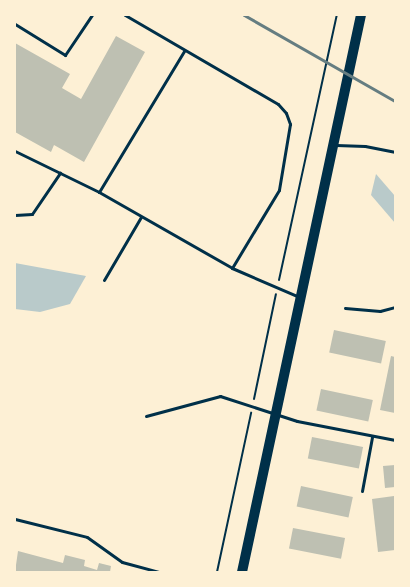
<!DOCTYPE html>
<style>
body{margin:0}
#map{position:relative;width:410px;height:587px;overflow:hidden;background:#fdf0d5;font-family:"Archivo Narrow",sans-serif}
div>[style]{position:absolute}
.green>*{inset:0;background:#b9caca}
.building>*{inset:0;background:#bec0b2;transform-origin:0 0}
.path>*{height:2px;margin:-1px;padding:0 1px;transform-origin:1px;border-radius:1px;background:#003049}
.service>*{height:3px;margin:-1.5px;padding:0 1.5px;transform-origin:1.5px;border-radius:1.5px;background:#003049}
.primary>*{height:10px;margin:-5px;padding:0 5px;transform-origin:5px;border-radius:5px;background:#003049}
.rail>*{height:3px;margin:-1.5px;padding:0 1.5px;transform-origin:1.5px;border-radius:1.5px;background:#657d81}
span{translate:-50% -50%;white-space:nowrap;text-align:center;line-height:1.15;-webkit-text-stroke:3.5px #fdf0d5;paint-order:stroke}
.frame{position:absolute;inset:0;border:16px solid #fdf0d5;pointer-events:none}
</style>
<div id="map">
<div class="green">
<div style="clip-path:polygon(376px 174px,395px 196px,395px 223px,371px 195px)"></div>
<div style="clip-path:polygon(15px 263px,86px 276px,70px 304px,40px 312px,15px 309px)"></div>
</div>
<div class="building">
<div style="clip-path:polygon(116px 36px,145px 52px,84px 162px,54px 145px,51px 152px,15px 132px,15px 43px,70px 74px,62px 88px,81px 99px)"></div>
<div style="left:334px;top:330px;width:53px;height:23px;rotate:12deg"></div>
<div style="clip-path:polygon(391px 356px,395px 357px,395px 413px,380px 410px)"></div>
<div style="left:321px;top:389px;width:53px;height:22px;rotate:12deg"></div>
<div style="left:312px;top:437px;width:52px;height:22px;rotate:11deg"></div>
<div style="clip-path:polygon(395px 465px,395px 487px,385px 488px,383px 466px)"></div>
<div style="left:301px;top:486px;width:53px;height:21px;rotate:12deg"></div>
<div style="clip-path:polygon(394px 496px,395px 550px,378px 552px,372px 499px)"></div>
<div style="left:293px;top:528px;width:53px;height:21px;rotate:11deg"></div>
<div style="clip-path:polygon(18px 551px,63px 563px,65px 555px,85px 560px,84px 566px,97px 570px,99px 563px,111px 566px,110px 572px,15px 572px)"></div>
</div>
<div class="path">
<div style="left:279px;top:280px;width:271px;rotate:-77.7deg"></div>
<div style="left:254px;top:399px;width:107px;rotate:-78.2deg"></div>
<div style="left:217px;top:572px;width:163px;rotate:-77.9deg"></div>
</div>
<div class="service">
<div style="left:125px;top:15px;width:177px;rotate:30.2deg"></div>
<div style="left:278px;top:104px;width:12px;rotate:48deg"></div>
<div style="left:286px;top:113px;width:12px;rotate:70deg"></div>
<div style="left:290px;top:124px;width:67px;rotate:99.5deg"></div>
<div style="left:279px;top:190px;width:91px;rotate:121.1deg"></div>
<div style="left:15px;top:24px;width:59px;rotate:31.8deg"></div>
<div style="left:65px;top:55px;width:48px;rotate:-56deg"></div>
<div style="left:336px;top:145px;width:29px;rotate:2deg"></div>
<div style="left:365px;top:146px;width:31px;rotate:11deg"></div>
<div style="left:15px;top:151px;width:93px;rotate:26deg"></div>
<div style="left:99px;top:192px;width:153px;rotate:29.7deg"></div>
<div style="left:232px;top:268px;width:73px;rotate:23.4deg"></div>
<div style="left:99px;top:192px;width:165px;rotate:-58.9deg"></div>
<div style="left:15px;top:215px;width:17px;rotate:-3deg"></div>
<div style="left:32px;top:214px;width:50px;rotate:-55.7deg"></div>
<div style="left:104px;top:280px;width:73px;rotate:-59.6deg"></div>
<div style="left:345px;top:308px;width:35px;rotate:5deg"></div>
<div style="left:380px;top:311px;width:16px;rotate:-15deg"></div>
<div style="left:146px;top:416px;width:77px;rotate:-15.1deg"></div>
<div style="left:220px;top:396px;width:81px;rotate:18deg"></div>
<div style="left:297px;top:421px;width:100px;rotate:11deg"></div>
<div style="left:362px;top:491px;width:55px;rotate:-79.5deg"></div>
<div style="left:15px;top:519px;width:74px;rotate:14deg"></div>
<div style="left:87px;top:537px;width:43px;rotate:35.5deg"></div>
<div style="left:122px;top:562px;width:38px;rotate:15deg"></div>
</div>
<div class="primary">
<div style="left:242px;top:572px;width:570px;rotate:-77.94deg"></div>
</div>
<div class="rail">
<div style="left:244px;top:15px;width:174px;rotate:29.7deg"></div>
</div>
<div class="frame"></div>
</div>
